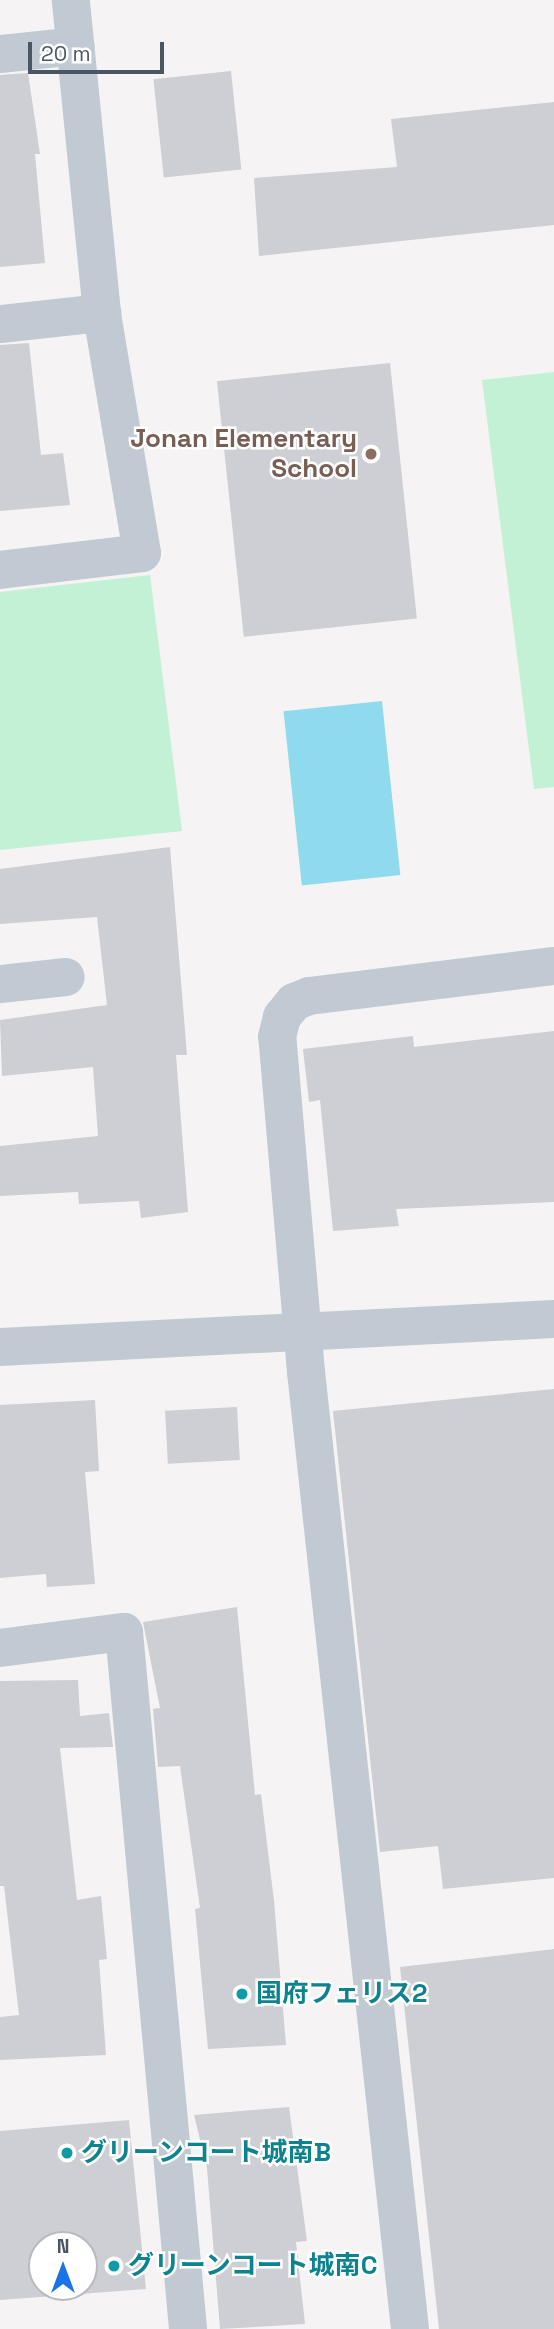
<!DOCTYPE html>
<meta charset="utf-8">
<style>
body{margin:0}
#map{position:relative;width:554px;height:2329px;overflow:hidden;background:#f5f3f3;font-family:"Space Grotesk","Noto Sans JP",sans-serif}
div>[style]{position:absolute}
.green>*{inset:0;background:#c3f1d5}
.water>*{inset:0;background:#90daee;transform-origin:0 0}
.building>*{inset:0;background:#cdcfd5;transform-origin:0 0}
.minor>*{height:38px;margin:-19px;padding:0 19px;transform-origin:19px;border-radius:19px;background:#c1cad2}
.tertiary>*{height:38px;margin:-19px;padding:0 19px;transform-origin:19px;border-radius:19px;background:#c1cad2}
.dots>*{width:19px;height:19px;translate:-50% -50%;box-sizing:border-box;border:4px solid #fff;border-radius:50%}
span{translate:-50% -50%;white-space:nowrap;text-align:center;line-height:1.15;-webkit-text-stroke:5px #fff;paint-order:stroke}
.education-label{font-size:26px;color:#785e54;font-weight:700}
.right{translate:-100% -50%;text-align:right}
.culture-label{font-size:26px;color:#0d838f;font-weight:700}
.left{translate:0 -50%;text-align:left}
.north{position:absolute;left:28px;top:2231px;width:70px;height:70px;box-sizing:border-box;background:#fff;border:2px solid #b7bbc0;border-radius:50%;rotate:0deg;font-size:19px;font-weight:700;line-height:28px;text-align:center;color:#4a5661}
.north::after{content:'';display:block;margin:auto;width:24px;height:32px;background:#1a73e8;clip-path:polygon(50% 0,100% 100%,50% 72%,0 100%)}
.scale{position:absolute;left:28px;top:42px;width:136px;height:32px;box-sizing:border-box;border:4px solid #4a5661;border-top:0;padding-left:9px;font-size:21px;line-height:24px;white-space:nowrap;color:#4a5661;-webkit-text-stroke:5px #fff;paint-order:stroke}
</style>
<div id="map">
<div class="green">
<div style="clip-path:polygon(554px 372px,554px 787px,534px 789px,482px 380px)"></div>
<div style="clip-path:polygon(150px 575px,182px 831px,0 850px,0 592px)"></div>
</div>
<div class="water">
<div style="left:382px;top:701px;width:175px;height:99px;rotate:84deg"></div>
</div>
<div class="building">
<div style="left:231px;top:71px;width:99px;height:78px;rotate:84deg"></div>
<div style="clip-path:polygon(28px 73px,40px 154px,35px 154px,45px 263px,0 267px,0 75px)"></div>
<div style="clip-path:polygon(554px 102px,554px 225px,259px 256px,254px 178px,397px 167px,391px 119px)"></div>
<div style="clip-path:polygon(29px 343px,41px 455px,63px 453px,70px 505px,0 511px,0 345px)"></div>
<div style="left:390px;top:363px;width:257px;height:174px;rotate:84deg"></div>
<div style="clip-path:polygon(170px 847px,187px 1055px,176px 1055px,188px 1212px,141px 1218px,139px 1201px,79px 1204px,78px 1192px,0 1196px,0 1146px,98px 1136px,93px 1067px,2px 1076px,0 1020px,107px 1005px,97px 917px,0 924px,0 869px)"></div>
<div style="clip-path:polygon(554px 1031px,554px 1202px,396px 1209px,399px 1226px,333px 1231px,320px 1100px,309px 1102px,303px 1049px,413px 1036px,414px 1047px)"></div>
<div style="clip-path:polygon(554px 1389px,554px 1878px,443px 1889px,438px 1846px,380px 1852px,333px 1411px)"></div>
<div style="clip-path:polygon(95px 1400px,99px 1471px,85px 1472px,95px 1584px,47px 1587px,46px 1574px,0 1578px,0 1405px)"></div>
<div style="left:237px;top:1407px;width:53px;height:72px;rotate:87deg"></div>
<div style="clip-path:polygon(237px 1607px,255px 1795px,261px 1794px,274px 1901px,286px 2045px,208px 2049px,195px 1909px,200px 1908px,180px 1766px,158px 1767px,153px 1709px,160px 1708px,143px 1622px)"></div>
<div style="clip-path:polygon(78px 1680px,80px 1716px,109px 1713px,113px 1747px,60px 1748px,77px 1900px,101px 1896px,107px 1959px,99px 1960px,106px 2055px,0 2060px,0 2017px,19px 2015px,4px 1886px,0 1886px,0 1681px)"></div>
<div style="clip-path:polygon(554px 1949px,554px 2329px,439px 2329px,400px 1967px)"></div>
<div style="clip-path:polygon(289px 2107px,307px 2241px,296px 2242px,305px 2324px,220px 2329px,207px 2168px,194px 2115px)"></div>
<div style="clip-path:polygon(evenodd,129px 2120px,146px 2289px,0 2300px,0 2131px,129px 2120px,42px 2245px,84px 2245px,84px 2287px,42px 2287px,42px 2245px)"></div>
</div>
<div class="minor">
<div style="left:0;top:54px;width:76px;rotate:-6deg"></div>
<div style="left:0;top:324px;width:103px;rotate:-6.2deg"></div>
<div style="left:0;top:570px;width:143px;rotate:-6.8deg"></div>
<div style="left:142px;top:553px;width:243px;rotate:-99.5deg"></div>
<div style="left:102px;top:313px;width:315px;rotate:-95.7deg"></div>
<div style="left:0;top:984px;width:66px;rotate:-6.1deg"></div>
<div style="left:0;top:1648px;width:125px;rotate:-7.4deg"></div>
<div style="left:124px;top:1632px;width:700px;rotate:84.75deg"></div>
<div style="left:410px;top:2329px;width:963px;rotate:-96.2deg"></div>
<div style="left:306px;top:1372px;width:336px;rotate:-94.9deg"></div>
<div style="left:277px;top:1037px;width:21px;rotate:-76deg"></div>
<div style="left:282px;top:1017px;width:19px;rotate:-51deg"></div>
<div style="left:294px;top:1002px;width:16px;rotate:-22deg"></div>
<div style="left:309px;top:996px;width:247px;rotate:-7deg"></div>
</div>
<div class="tertiary">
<div style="left:0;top:1347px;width:555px;rotate:-2.89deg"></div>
</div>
<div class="dots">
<div style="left:371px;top:454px;background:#8d6e63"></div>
<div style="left:242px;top:1994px;background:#0f9aa8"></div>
<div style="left:67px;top:2153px;background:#0f9aa8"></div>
<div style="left:114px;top:2266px;background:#0f9aa8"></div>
</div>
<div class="education-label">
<span class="right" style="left:357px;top:454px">Jonan Elementary<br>School</span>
</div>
<div class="culture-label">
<span class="left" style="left:256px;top:1994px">国府フェリス2</span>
<span class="left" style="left:81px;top:2153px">グリーンコート城南B</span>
<span class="left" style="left:128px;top:2266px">グリーンコート城南C</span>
</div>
<div class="north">N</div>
<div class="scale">20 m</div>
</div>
